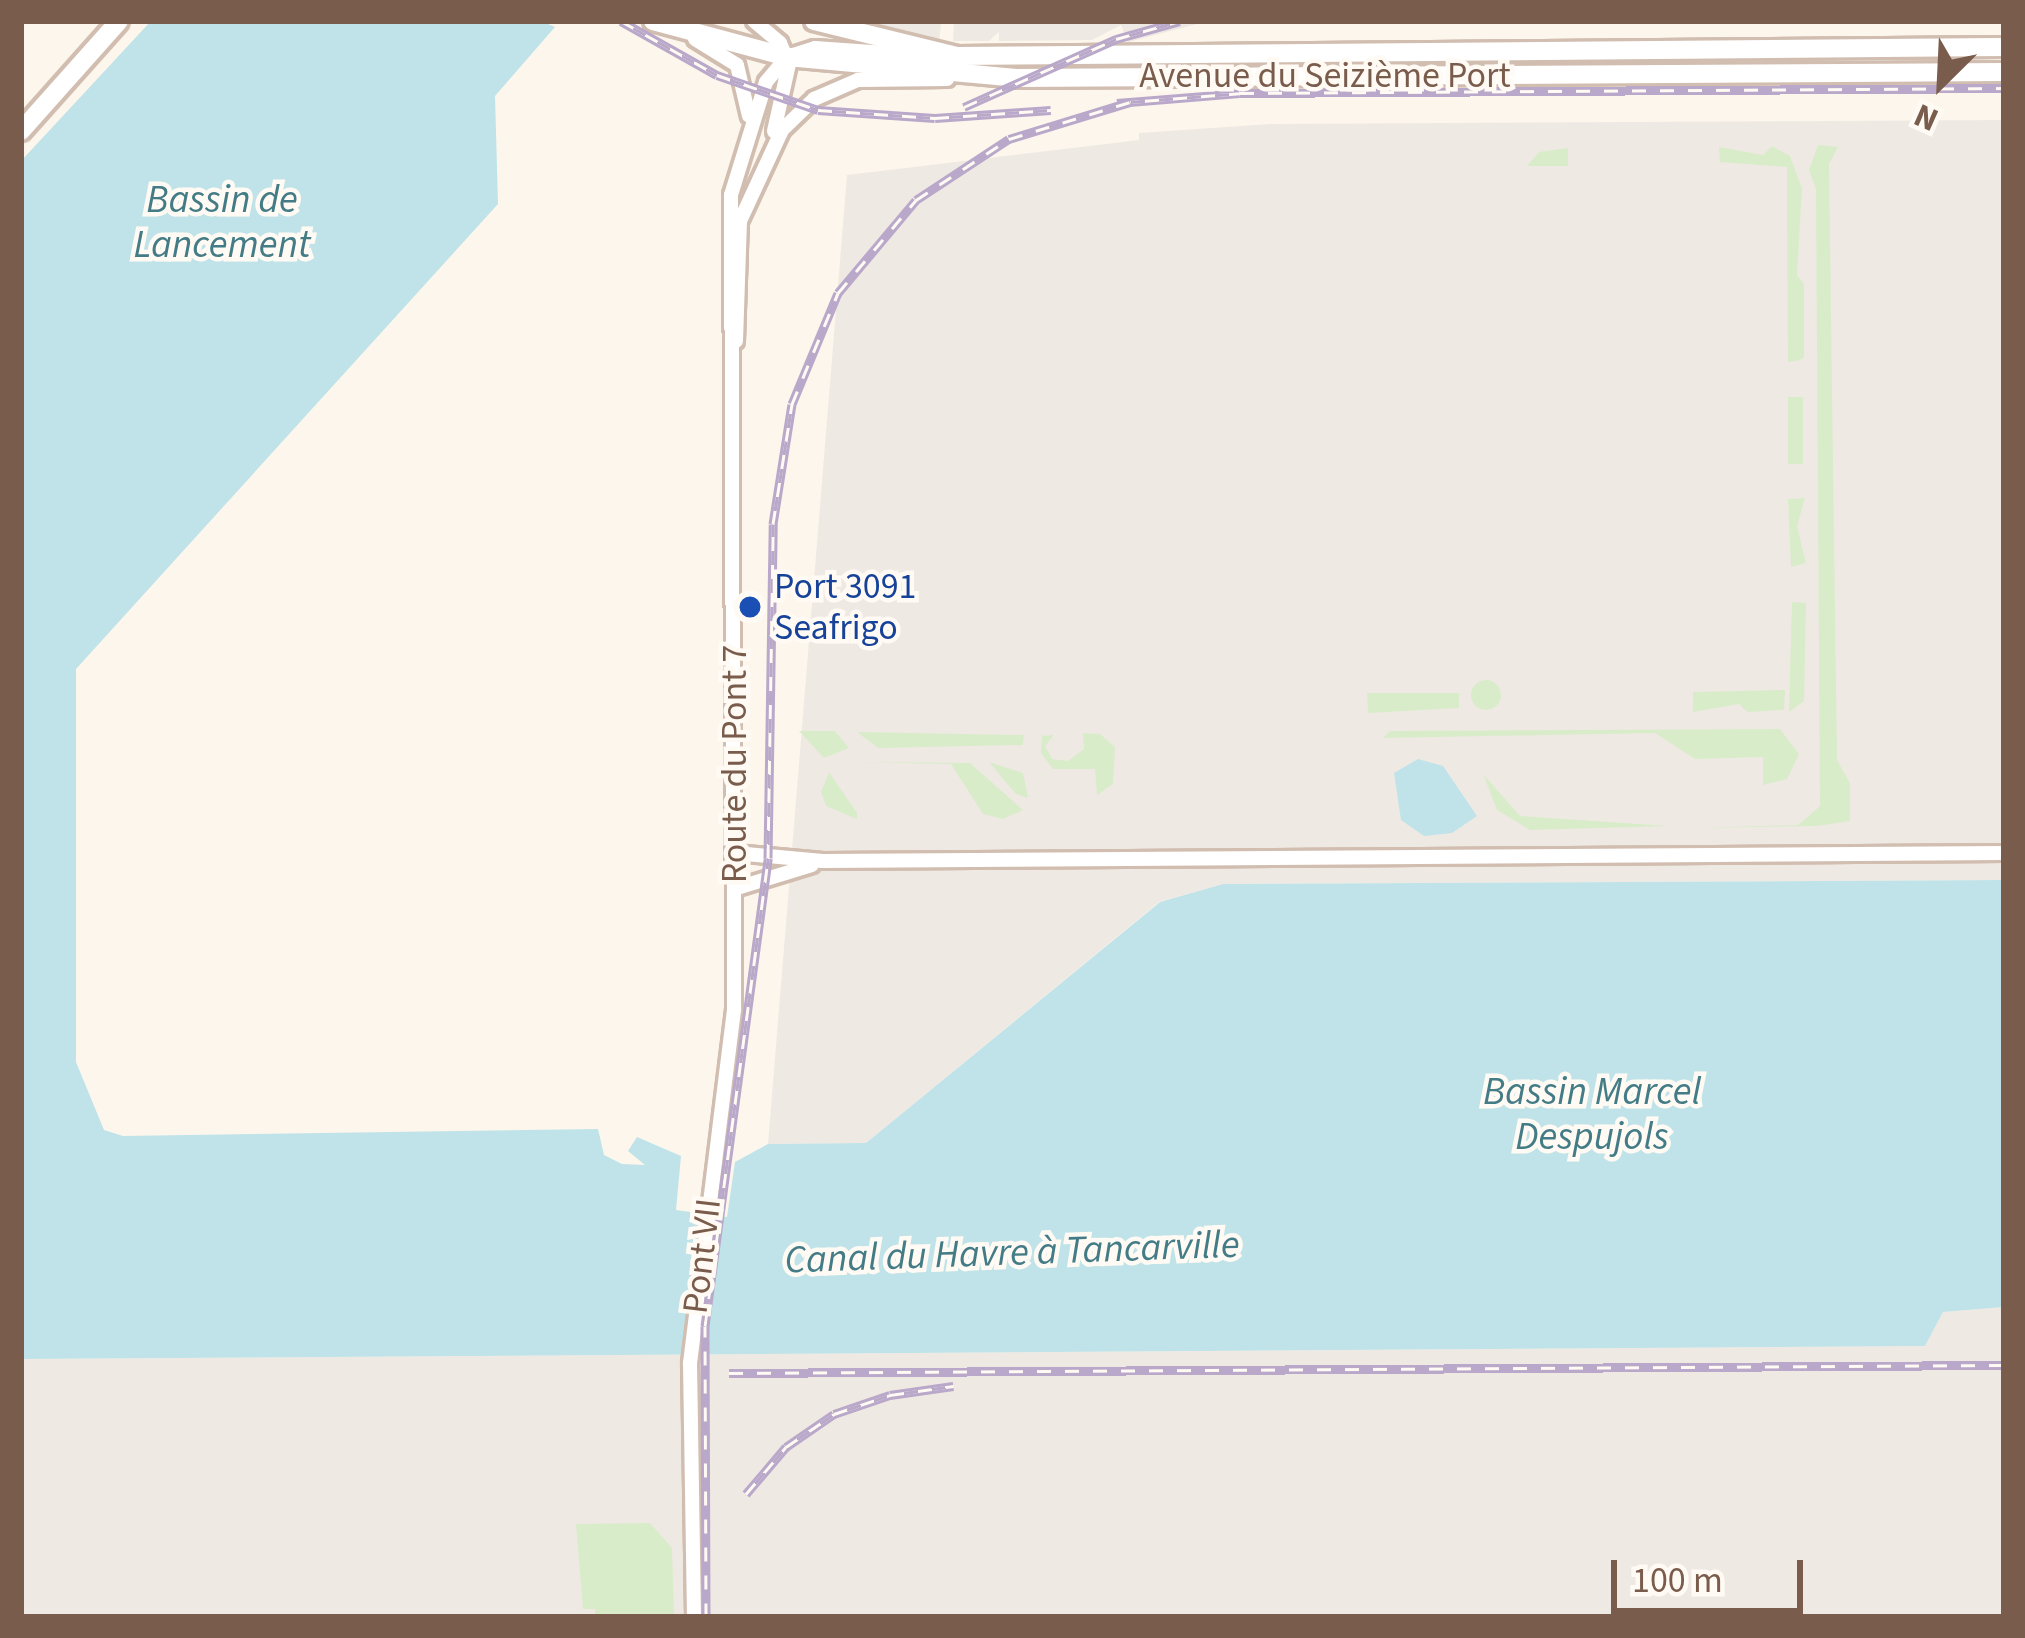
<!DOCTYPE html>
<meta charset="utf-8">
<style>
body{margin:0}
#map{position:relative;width:2025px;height:1638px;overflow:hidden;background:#fdf6ec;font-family:"Source Sans 3",sans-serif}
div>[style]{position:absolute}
.industrial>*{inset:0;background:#efe9e4}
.green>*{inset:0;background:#d8ecc9;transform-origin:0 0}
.round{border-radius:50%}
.water>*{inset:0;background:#bfe3e8}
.roads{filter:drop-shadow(3px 0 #d1beb0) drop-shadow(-3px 0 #d1beb0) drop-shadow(0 3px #d1beb0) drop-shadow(0 -3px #d1beb0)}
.street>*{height:14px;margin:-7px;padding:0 7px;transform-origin:7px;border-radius:7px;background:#fff}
.secondary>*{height:18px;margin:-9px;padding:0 9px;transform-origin:9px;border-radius:9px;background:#fff}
.rail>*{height:9px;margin-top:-4.5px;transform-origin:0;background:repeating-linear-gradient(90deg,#fffaf3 0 14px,#b9a8c9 0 28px);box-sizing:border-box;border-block:3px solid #b9a8c9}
.dots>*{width:33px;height:33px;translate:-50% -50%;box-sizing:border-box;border:6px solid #fffaf3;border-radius:50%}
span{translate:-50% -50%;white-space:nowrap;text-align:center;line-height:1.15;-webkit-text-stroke:9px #fffaf3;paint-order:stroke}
.street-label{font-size:36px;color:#7a5c4d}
.transit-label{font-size:36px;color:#164399}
.left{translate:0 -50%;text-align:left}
.water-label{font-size:39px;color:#437c86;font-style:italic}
.frame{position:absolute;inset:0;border:24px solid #7a5c4d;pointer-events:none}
.north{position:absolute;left:1881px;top:24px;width:120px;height:120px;-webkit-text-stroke:9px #fffaf3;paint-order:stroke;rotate:204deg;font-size:33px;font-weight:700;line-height:48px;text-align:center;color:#7a5c4d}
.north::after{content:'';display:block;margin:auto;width:42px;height:54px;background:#7a5c4d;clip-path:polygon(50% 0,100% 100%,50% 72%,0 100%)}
.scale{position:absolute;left:1611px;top:1560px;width:192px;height:54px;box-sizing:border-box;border:6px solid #7a5c4d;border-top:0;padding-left:15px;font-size:36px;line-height:42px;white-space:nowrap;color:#7a5c4d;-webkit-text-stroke:9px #fffaf3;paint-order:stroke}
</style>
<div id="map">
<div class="industrial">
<div style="clip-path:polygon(840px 21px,1209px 21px,1128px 42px,1121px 25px,1092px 40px,999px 41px,999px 32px,989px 41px,953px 41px,954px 23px,941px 24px,939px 42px)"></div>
<div style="clip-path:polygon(2004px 120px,2004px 880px,1223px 884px,1159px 902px,866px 1143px,768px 1144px,847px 175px,1139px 140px,1139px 133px,1270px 124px)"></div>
<div style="clip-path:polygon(2004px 1307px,2004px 1617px,21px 1617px,21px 1359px,1925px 1346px,1943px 1312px)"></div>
</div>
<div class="green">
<div style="clip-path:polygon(1818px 145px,1838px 147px,1829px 164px,1837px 760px,1850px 783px,1850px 821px,1817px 826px,1691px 828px,1798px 825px,1820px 806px,1816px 189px,1809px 170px)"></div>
<div style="clip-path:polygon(1772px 146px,1790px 156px,1802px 189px,1797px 275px,1804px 284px,1804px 358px,1796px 361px,1788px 362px,1787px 167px,1720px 162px,1719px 147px,1763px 155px)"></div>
<div style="clip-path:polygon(1568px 148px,1568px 166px,1527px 166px,1539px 152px)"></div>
<div style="left:1788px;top:397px;width:15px;height:67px"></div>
<div style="clip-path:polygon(1805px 498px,1797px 526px,1806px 563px,1791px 567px,1788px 499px)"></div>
<div style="clip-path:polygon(1792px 602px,1806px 603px,1804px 701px,1789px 712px)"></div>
<div class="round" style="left:1471px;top:680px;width:30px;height:30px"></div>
<div style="clip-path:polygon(1785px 690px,1784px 710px,1747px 712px,1739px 704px,1693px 712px,1693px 692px)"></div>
<div style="clip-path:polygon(1367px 693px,1459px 693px,1459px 708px,1368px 713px)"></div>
<div style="clip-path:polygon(1780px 729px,1799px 754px,1787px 779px,1763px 785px,1763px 757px,1695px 759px,1655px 733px,1383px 738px,1390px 731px)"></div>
<div style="clip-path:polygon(799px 731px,835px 731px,849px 748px,824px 758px)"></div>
<div style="clip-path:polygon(857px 732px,1024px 735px,1023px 745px,878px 748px)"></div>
<div style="clip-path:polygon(1083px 733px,1100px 734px,1115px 747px,1113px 784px,1097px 795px,1095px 769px,1053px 769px,1041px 753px,1042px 736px,1054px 735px,1045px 746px,1052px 759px,1068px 761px,1084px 749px)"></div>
<div style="clip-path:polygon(851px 762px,970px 763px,1023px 810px,1003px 819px,983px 814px,951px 764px)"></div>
<div style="clip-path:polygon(989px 762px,1023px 773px,1028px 798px,1016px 794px)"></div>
<div style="clip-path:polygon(829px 772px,857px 813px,857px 819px,826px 806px,821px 792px)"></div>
<div style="clip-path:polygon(1483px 774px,1520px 816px,1668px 826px,1530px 830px,1497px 810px)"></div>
<div style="clip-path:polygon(650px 1523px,672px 1548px,674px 1617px,595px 1617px,595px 1609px,583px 1609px,576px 1524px)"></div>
</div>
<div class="water">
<div style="clip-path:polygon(151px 21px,541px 21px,555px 27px,495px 96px,498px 204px,76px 669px,76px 1062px,104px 1130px,123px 1136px,598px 1129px,604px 1155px,622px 1164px,645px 1165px,628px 1151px,637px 1137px,681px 1156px,676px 1210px,727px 1217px,735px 1162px,768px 1144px,866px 1143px,1160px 902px,1223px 884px,2004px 880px,2004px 1307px,1943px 1312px,1925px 1346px,21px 1359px,21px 161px)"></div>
<div style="clip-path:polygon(1418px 759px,1443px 766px,1477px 816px,1452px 833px,1424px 836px,1401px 820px,1394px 773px)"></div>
</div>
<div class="roads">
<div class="street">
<div style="left:754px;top:21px;width:34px;rotate:40deg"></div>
<div style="left:780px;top:43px;width:23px;rotate:67deg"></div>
<div style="left:789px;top:64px;width:69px;rotate:102.6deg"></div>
<div style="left:695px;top:39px;width:49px;rotate:31.8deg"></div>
<div style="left:737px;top:65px;width:52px;rotate:76.8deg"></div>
<div style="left:736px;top:341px;width:120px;rotate:-88.1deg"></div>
<div style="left:740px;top:221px;width:100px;rotate:-65.2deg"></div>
<div style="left:782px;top:130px;width:45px;rotate:-44.1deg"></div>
<div style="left:814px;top:99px;width:48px;rotate:-23.4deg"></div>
<div style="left:858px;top:80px;width:89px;rotate:-0.6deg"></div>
<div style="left:735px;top:853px;width:88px;rotate:5.2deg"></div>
<div style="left:823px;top:861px;width:1181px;rotate:-0.39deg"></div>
<div style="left:737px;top:888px;width:78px;rotate:-17deg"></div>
<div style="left:694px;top:1617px;width:254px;rotate:-90.9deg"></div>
<div style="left:690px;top:1363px;width:356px;rotate:-82.9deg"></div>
<div style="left:734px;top:1010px;width:815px;rotate:-90.21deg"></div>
<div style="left:731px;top:195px;width:118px;rotate:-72.8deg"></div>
<div style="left:766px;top:82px;width:33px;rotate:-50deg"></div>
<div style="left:787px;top:57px;width:29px;rotate:-18deg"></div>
<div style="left:815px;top:48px;width:128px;rotate:4deg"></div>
</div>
<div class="secondary">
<div style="left:653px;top:21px;width:139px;rotate:15deg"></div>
<div style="left:787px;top:57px;width:230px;rotate:5.2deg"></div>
<div style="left:1016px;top:78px;width:988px;rotate:-0.35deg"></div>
<div style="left:814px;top:21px;width:147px;rotate:13.8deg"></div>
<div style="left:957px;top:56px;width:1047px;rotate:-0.49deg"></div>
<div style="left:21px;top:131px;width:147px;rotate:-48.3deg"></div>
</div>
</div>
<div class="rail">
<div style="left:621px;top:21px;width:110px;rotate:29.4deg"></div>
<div style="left:717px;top:75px;width:107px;rotate:19.1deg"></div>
<div style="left:818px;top:110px;width:117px;rotate:3.9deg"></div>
<div style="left:935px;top:118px;width:116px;rotate:-3.9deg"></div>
<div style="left:1117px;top:103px;width:123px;rotate:-4.6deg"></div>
<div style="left:1240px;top:93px;width:764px;rotate:-0.37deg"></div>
<div style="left:964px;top:107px;width:167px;rotate:-24.1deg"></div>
<div style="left:1116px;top:39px;width:66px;rotate:-15.7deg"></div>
<div style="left:729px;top:1373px;width:1273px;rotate:-0.36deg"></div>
<div style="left:746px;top:1494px;width:62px;rotate:-49.6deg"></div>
<div style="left:786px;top:1447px;width:58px;rotate:-34.5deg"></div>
<div style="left:834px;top:1414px;width:59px;rotate:-18.7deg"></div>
<div style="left:890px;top:1395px;width:64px;rotate:-8.1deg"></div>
<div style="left:706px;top:1617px;width:291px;rotate:-90.2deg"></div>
<div style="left:705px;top:1326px;width:472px;rotate:-82.3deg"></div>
<div style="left:768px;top:858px;width:334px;rotate:-89.1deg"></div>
<div style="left:773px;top:524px;width:121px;rotate:-81deg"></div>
<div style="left:792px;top:404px;width:120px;rotate:-67.5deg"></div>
<div style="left:838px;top:293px;width:121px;rotate:-50deg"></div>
<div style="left:916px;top:200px;width:111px;rotate:-33.3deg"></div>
<div style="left:1009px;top:139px;width:127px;rotate:-17deg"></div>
</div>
<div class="dots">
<div style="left:750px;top:607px;background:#1a4fb4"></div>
</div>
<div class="street-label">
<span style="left:1325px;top:76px">Avenue du Seizième Port</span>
<span style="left:735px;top:764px;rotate:-90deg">Route du Pont 7</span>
<span style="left:702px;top:1256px;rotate:-83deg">Pont VII</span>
</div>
<div class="transit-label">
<span class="left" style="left:774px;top:607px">Port 3091<br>Seafrigo</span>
</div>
<div class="water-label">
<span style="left:222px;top:223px">Bassin de<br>Lancement</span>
<span style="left:1592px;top:1115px">Bassin Marcel<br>Despujols</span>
<span style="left:1012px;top:1253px;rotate:-2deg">Canal du Havre à Tancarville</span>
</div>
<div class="frame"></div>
<div class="north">N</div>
<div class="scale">100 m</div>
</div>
